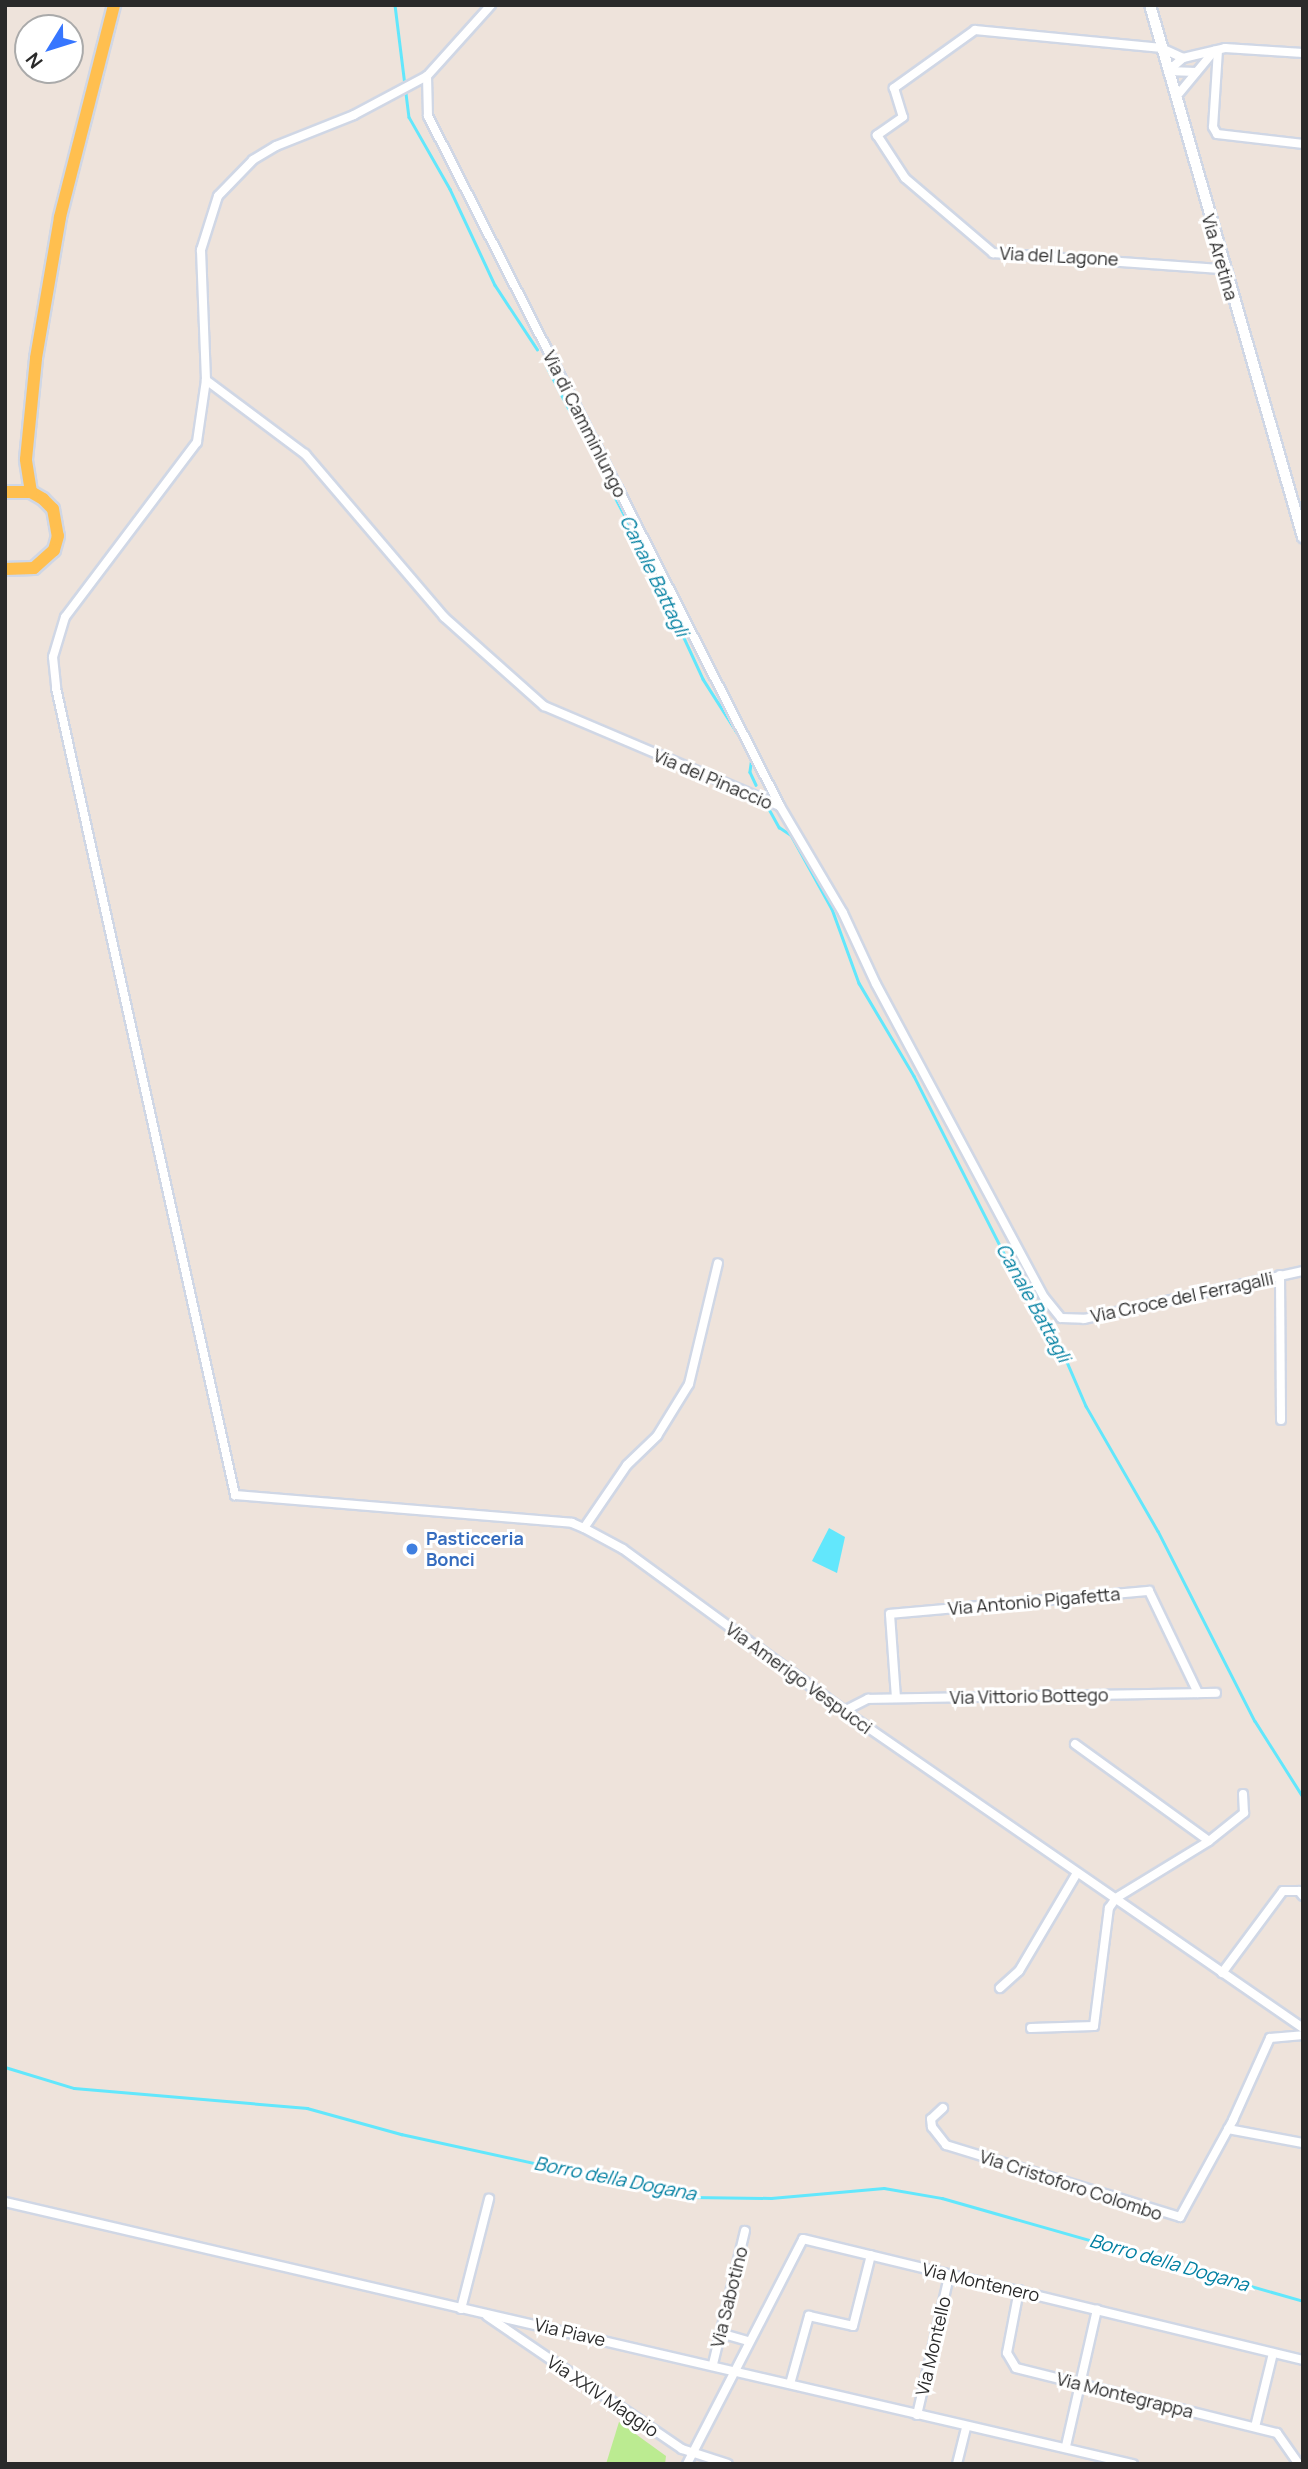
<!DOCTYPE html>
<style>
body{margin:0}
#map{position:relative;width:1308px;height:2469px;overflow:hidden;background:#eee3db;font-family:Manrope,sans-serif}
div>[style]{position:absolute}
.green>*{inset:0;background:#bbeb91}
.water>*{inset:0;background:#62e7fc}
.stream>*{height:2.5px;margin:-1.25px;padding:0 1.25px;transform-origin:1.25px;border-radius:1.25px;background:#62e7fc}
.roads{filter:drop-shadow(2px 0 #d0d7e5) drop-shadow(-2px 0 #d0d7e5) drop-shadow(0 2px #d0d7e5) drop-shadow(0 -2px #d0d7e5)}
.minor>*{height:8px;margin:-4px;padding:0 4px;transform-origin:4px;border-radius:4px;background:#fff}
.tertiary>*{height:10px;margin:-5px;padding:0 5px;transform-origin:5px;border-radius:5px;background:#fff}
.primary>*{height:12px;margin:-6px;padding:0 6px;transform-origin:6px;border-radius:6px;background:#ffbf4f}
.dots>*{width:19px;height:19px;translate:-50% -50%;box-sizing:border-box;border:4px solid #fff;border-radius:50%}
span{translate:-50% -50%;white-space:nowrap;text-align:center;line-height:1.15;-webkit-text-stroke:6px #fff;paint-order:stroke}
.street-label{font-size:18px;color:#2a2a2a}
.shop-label{font-size:18px;color:#366cbe;font-weight:700}
.left{translate:0 -50%;text-align:left}
.water-label{font-size:19px;color:#017fa1;font-style:italic}
.frame{position:absolute;inset:0;border:7px solid #2a2a2a;pointer-events:none}
.north{position:absolute;left:14px;top:14px;width:70px;height:70px;box-sizing:border-box;background:#fff;border:2px solid #aaa;border-radius:50%;rotate:232deg;font-size:19px;font-weight:700;line-height:28px;text-align:center;color:#2a2a2a}
.north::after{content:'';display:block;margin:auto;width:24px;height:32px;background:#3776ff;clip-path:polygon(50% 0,100% 100%,50% 72%,0 100%)}
</style>
<div id="map">
<div class="green">
<div style="clip-path:polygon(619px 2422px,666px 2456px,665px 2464px,606px 2464px)"></div>
</div>
<div class="water">
<div style="clip-path:polygon(829px 1528px,845px 1537px,837px 1573px,812px 1561px)"></div>
</div>
<div class="stream">
<div style="left:395px;top:5px;width:113px;rotate:82.9deg"></div>
<div style="left:409px;top:117px;width:83px;rotate:60.3deg"></div>
<div style="left:450px;top:189px;width:106px;rotate:64.9deg"></div>
<div style="left:495px;top:285px;width:77px;rotate:56.7deg"></div>
<div style="left:547px;top:367px;width:220px;rotate:62.4deg"></div>
<div style="left:649px;top:562px;width:129px;rotate:65.2deg"></div>
<div style="left:703px;top:679px;width:78px;rotate:57.5deg"></div>
<div style="left:752px;top:757px;width:15px;rotate:98deg"></div>
<div style="left:750px;top:772px;width:14px;rotate:65deg"></div>
<div style="left:769px;top:809px;width:21px;rotate:61deg"></div>
<div style="left:779px;top:827px;width:14px;rotate:34deg"></div>
<div style="left:791px;top:835px;width:85px;rotate:61deg"></div>
<div style="left:832px;top:909px;width:79px;rotate:70deg"></div>
<div style="left:859px;top:983px;width:108px;rotate:59.4deg"></div>
<div style="left:914px;top:1076px;width:243px;rotate:63.1deg"></div>
<div style="left:1024px;top:1293px;width:59px;rotate:54.7deg"></div>
<div style="left:1058px;top:1341px;width:71px;rotate:66.7deg"></div>
<div style="left:1086px;top:1406px;width:144px;rotate:60.1deg"></div>
<div style="left:1158px;top:1531px;width:213px;rotate:63deg"></div>
<div style="left:1255px;top:1721px;width:90px;rotate:57.7deg"></div>
<div style="left:5px;top:2067px;width:72px;rotate:16.9deg"></div>
<div style="left:74px;top:2088px;width:234px;rotate:4.9deg"></div>
<div style="left:307px;top:2108px;width:98px;rotate:15.5deg"></div>
<div style="left:401px;top:2134px;width:297px;rotate:12.3deg"></div>
<div style="left:691px;top:2197px;width:80px;rotate:0.7deg"></div>
<div style="left:771px;top:2198px;width:113px;rotate:-5.1deg"></div>
<div style="left:884px;top:2188px;width:59px;rotate:9.8deg"></div>
<div style="left:942px;top:2198px;width:375px;rotate:15.9deg"></div>
</div>
<div class="roads">
<div class="minor">
<div style="left:491px;top:5px;width:96px;rotate:132deg"></div>
<div style="left:427px;top:76px;width:83px;rotate:151.9deg"></div>
<div style="left:354px;top:115px;width:84px;rotate:158.3deg"></div>
<div style="left:276px;top:146px;width:27px;rotate:149deg"></div>
<div style="left:253px;top:160px;width:50px;rotate:134.2deg"></div>
<div style="left:218px;top:196px;width:57px;rotate:107.5deg"></div>
<div style="left:201px;top:250px;width:130px;rotate:87.8deg"></div>
<div style="left:206px;top:380px;width:63px;rotate:98.3deg"></div>
<div style="left:197px;top:442px;width:219px;rotate:127deg"></div>
<div style="left:65px;top:617px;width:42px;rotate:106.7deg"></div>
<div style="left:53px;top:657px;width:31px;rotate:84deg"></div>
<div style="left:56px;top:688px;width:827px;rotate:77.49deg"></div>
<div style="left:235px;top:1495px;width:338px;rotate:4.7deg"></div>
<div style="left:572px;top:1523px;width:13px;rotate:23deg"></div>
<div style="left:584px;top:1528px;width:44px;rotate:28.3deg"></div>
<div style="left:623px;top:1549px;width:274px;rotate:36.2deg"></div>
<div style="left:844px;top:1711px;width:558px;rotate:34.63deg"></div>
<div style="left:1218px;top:50px;width:77px;rotate:93.7deg"></div>
<div style="left:1213px;top:127px;width:8px;rotate:60deg"></div>
<div style="left:1217px;top:134px;width:87px;rotate:6.6deg"></div>
<div style="left:1183px;top:58px;width:23px;rotate:-155deg"></div>
<div style="left:1162px;top:48px;width:188px;rotate:-174.5deg"></div>
<div style="left:975px;top:30px;width:100px;rotate:144.4deg"></div>
<div style="left:894px;top:88px;width:30px;rotate:73deg"></div>
<div style="left:903px;top:117px;width:32px;rotate:145deg"></div>
<div style="left:877px;top:135px;width:51px;rotate:56.9deg"></div>
<div style="left:905px;top:178px;width:116px;rotate:40.4deg"></div>
<div style="left:993px;top:253px;width:231px;rotate:4deg"></div>
<div style="left:1168px;top:71px;width:20px;rotate:-41deg"></div>
<div style="left:1183px;top:58px;width:43px;rotate:-13.4deg"></div>
<div style="left:1225px;top:48px;width:78px;rotate:3.7deg"></div>
<div style="left:1168px;top:71px;width:28px;rotate:2deg"></div>
<div style="left:427px;top:76px;width:40px;rotate:88.6deg"></div>
<div style="left:428px;top:116px;width:775px;rotate:62.97deg"></div>
<div style="left:1176px;top:97px;width:60px;rotate:-50.4deg"></div>
<div style="left:206px;top:380px;width:124px;rotate:36.8deg"></div>
<div style="left:305px;top:454px;width:214px;rotate:49.5deg"></div>
<div style="left:444px;top:617px;width:134px;rotate:41.7deg"></div>
<div style="left:544px;top:706px;width:256px;rotate:23deg"></div>
<div style="left:780px;top:806px;width:124px;rotate:59.5deg"></div>
<div style="left:843px;top:913px;width:78px;rotate:65.1deg"></div>
<div style="left:876px;top:984px;width:355px;rotate:61.8deg"></div>
<div style="left:1044px;top:1297px;width:27px;rotate:51deg"></div>
<div style="left:1061px;top:1318px;width:23px;rotate:2deg"></div>
<div style="left:1084px;top:1319px;width:224px;rotate:-12.4deg"></div>
<div style="left:1280px;top:1275px;width:145px;rotate:89.6deg"></div>
<div style="left:584px;top:1528px;width:76px;rotate:-55.7deg"></div>
<div style="left:627px;top:1465px;width:42px;rotate:-44deg"></div>
<div style="left:657px;top:1436px;width:61px;rotate:-58.4deg"></div>
<div style="left:689px;top:1384px;width:124px;rotate:-76.5deg"></div>
<div style="left:896px;top:1698px;width:84px;rotate:-94.1deg"></div>
<div style="left:890px;top:1614px;width:260px;rotate:-5.1deg"></div>
<div style="left:1149px;top:1591px;width:113px;rotate:64.3deg"></div>
<div style="left:844px;top:1711px;width:27px;rotate:-27deg"></div>
<div style="left:868px;top:1699px;width:348px;rotate:-1deg"></div>
<div style="left:1075px;top:1744px;width:165px;rotate:35.9deg"></div>
<div style="left:1116px;top:1898px;width:109px;rotate:-31.5deg"></div>
<div style="left:1209px;top:1841px;width:45px;rotate:-38.7deg"></div>
<div style="left:1244px;top:1813px;width:19px;rotate:-93deg"></div>
<div style="left:1222px;top:1973px;width:102px;rotate:-53.4deg"></div>
<div style="left:1283px;top:1891px;width:16px"></div>
<div style="left:1299px;top:1891px;width:6px;rotate:51deg"></div>
<div style="left:1000px;top:1988px;width:25px;rotate:-42deg"></div>
<div style="left:1019px;top:1971px;width:114px;rotate:-59.4deg"></div>
<div style="left:1031px;top:2028px;width:63px;rotate:-1.8deg"></div>
<div style="left:1094px;top:2026px;width:119px;rotate:-82.8deg"></div>
<div style="left:1109px;top:1908px;width:12px;rotate:-55deg"></div>
<div style="left:943px;top:2108px;width:16px;rotate:137deg"></div>
<div style="left:931px;top:2119px;width:8px;rotate:83deg"></div>
<div style="left:932px;top:2127px;width:23px;rotate:52deg"></div>
<div style="left:946px;top:2145px;width:245px;rotate:17.1deg"></div>
<div style="left:1180px;top:2217px;width:111px;rotate:-61.3deg"></div>
<div style="left:1233px;top:2120px;width:90px;rotate:-65.7deg"></div>
<div style="left:1270px;top:2038px;width:33px;rotate:-5deg"></div>
<div style="left:1228px;top:2129px;width:76px;rotate:10.6deg"></div>
<div style="left:5px;top:2202px;width:1158px;rotate:13.08deg"></div>
<div style="left:1019px;top:2290px;width:64px;rotate:100.8deg"></div>
<div style="left:1007px;top:2353px;width:17px;rotate:59deg"></div>
<div style="left:1016px;top:2368px;width:269px;rotate:14deg"></div>
<div style="left:1277px;top:2433px;width:38px;rotate:55deg"></div>
<div style="left:461px;top:2309px;width:114px;rotate:-75.7deg"></div>
<div style="left:487px;top:2316px;width:236px;rotate:34.3deg"></div>
<div style="left:682px;top:2449px;width:48px;rotate:18.1deg"></div>
<div style="left:720px;top:2333px;width:29px;rotate:16deg"></div>
<div style="left:713px;top:2364px;width:137px;rotate:-76.5deg"></div>
<div style="left:790px;top:2384px;width:71px;rotate:-74.4deg"></div>
<div style="left:809px;top:2316px;width:45px;rotate:12.8deg"></div>
<div style="left:853px;top:2326px;width:73px;rotate:-75.8deg"></div>
<div style="left:917px;top:2415px;width:143px;rotate:-77deg"></div>
<div style="left:1255px;top:2427px;width:76px;rotate:-76.3deg"></div>
<div style="left:1066px;top:2446px;width:140px;rotate:-77.2deg"></div>
<div style="left:687px;top:2464px;width:253px;rotate:-62.7deg"></div>
<div style="left:803px;top:2239px;width:514px;rotate:13.6deg"></div>
<div style="left:957px;top:2464px;width:38px;rotate:-76deg"></div>
</div>
<div class="tertiary">
<div style="left:1150px;top:5px;width:554px;rotate:73.96deg"></div>
</div>
<div class="primary">
<div style="left:5px;top:492px;width:26px"></div>
<div style="left:31px;top:492px;width:14px;rotate:30deg"></div>
<div style="left:43px;top:499px;width:14px;rotate:45deg"></div>
<div style="left:53px;top:509px;width:27px;rotate:80deg"></div>
<div style="left:58px;top:536px;width:15px;rotate:106deg"></div>
<div style="left:54px;top:550px;width:27px;rotate:138deg"></div>
<div style="left:34px;top:568px;width:29px;rotate:178deg"></div>
<div style="left:31px;top:492px;width:33px;rotate:-99deg"></div>
<div style="left:26px;top:459px;width:101px;rotate:-84.3deg"></div>
<div style="left:36px;top:358px;width:143px;rotate:-80.3deg"></div>
<div style="left:60px;top:217px;width:219px;rotate:-75.7deg"></div>
</div>
</div>
<div class="dots">
<div style="left:412px;top:1549px;background:#3f7fe0"></div>
</div>
<div class="street-label">
<span style="left:1059px;top:256px;rotate:3deg">Via del Lagone</span>
<span style="left:1220px;top:257px;rotate:74deg">Via Aretina</span>
<span style="left:585px;top:424px;rotate:63deg">Via di Camminlungo</span>
<span style="left:713px;top:779px;rotate:23deg">Via del Pinaccio</span>
<span style="left:1182px;top:1297px;rotate:-12deg">Via Croce del Ferragalli</span>
<span style="left:1034px;top:1601px;rotate:-5deg">Via Antonio Pigafetta</span>
<span style="left:799px;top:1678px;rotate:36deg">Via Amerigo Vespucci</span>
<span style="left:1029px;top:1696px;rotate:-1deg">Via Vittorio Bottego</span>
<span style="left:1071px;top:2185px;rotate:18deg">Via Cristoforo Colombo</span>
<span style="left:981px;top:2282px;rotate:13deg">Via Montenero</span>
<span style="left:729px;top:2297px;rotate:-76deg">Via Sabotino</span>
<span style="left:570px;top:2332px;rotate:13deg">Via Piave</span>
<span style="left:933px;top:2346px;rotate:-77deg">Via Montello</span>
<span style="left:1125px;top:2395px;rotate:14deg">Via Montegrappa</span>
<span style="left:603px;top:2396px;rotate:34deg">Via XXIV Maggio</span>
</div>
<div class="shop-label">
<span class="left" style="left:426px;top:1549px">Pasticceria<br>Bonci</span>
</div>
<div class="water-label">
<span style="left:654px;top:576px;rotate:64deg">Canale Battagli</span>
<span style="left:1033px;top:1303px;rotate:61deg">Canale Battagli</span>
<span style="left:615px;top:2179px;rotate:11deg">Borro della Dogana</span>
<span style="left:1169px;top:2263px;rotate:16deg">Borro della Dogana</span>
</div>
<div class="frame"></div>
<div class="north">N</div>
</div>
